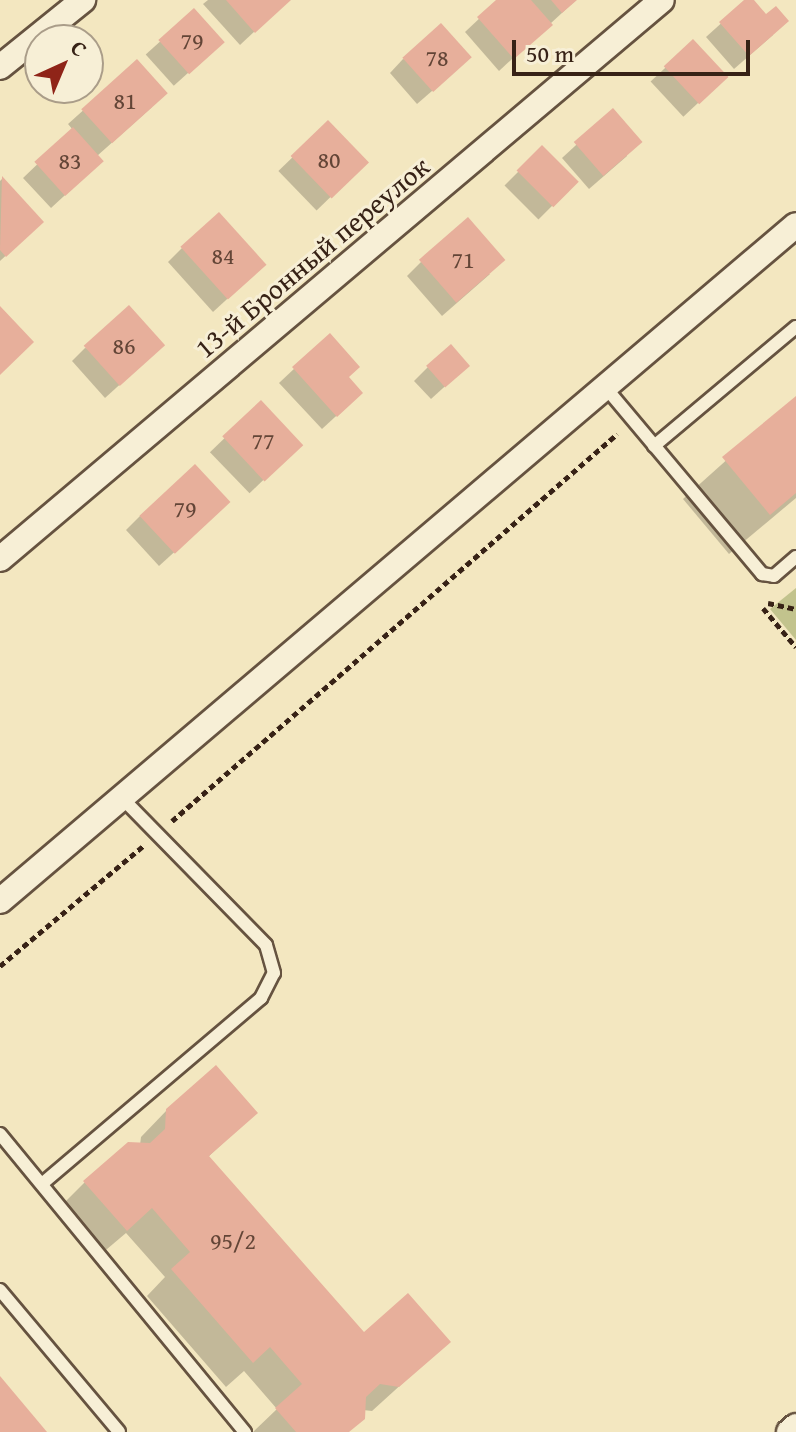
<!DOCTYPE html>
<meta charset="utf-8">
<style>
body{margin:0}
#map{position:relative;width:796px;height:1432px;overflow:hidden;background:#f3e7c0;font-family:"Gentium Book Plus",serif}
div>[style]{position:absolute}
.green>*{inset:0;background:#c2c38d}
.shadow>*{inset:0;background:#0003;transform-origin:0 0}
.building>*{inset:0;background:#e7af9b;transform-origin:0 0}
.path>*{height:5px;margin-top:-2.5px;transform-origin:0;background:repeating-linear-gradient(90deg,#372216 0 6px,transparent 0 10px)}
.roads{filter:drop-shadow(2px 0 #665340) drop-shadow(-2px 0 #665340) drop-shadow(0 2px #665340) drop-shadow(0 -2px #665340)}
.lane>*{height:12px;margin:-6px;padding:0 6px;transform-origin:6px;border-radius:6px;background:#f7efd6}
.street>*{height:24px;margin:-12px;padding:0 12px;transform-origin:12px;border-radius:12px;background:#f7efd6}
span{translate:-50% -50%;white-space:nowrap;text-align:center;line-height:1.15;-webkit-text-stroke:6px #f7efd6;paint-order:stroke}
.number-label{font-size:24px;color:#634537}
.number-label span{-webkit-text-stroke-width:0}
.street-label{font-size:28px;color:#372216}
.north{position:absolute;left:24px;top:24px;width:80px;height:80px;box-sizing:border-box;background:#f7efd6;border:2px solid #aa9d89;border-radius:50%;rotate:44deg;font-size:22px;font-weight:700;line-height:32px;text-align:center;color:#372216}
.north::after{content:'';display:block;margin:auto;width:28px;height:36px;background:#8f2418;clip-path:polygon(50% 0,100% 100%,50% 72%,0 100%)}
.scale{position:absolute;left:512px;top:40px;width:238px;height:36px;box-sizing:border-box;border:4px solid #372216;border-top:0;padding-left:10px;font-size:24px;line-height:28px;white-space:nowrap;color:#372216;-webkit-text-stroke:6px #f7efd6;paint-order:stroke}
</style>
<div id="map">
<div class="green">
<div style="clip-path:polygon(796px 588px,796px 640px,770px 609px)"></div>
</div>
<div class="shadow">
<div style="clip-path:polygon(208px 0,288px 0,240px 45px,203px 4px)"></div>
<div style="clip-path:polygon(499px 0,576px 0,499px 71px,465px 32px)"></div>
<div style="clip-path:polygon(747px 0,766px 17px,773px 35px,734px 69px,706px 37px)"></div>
<div style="left:194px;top:11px;width:42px;height:65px;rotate:48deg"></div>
<div style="left:693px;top:42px;width:48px;height:58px;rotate:47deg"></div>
<div style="clip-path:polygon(403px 59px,455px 71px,417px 104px,390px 73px)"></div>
<div style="clip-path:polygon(137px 62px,152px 107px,97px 156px,88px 174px,51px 208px,23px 178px,73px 130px,68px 124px)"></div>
<div style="clip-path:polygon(613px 111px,627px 156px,589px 189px,562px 158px)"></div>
<div style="left:328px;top:123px;width:55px;height:69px;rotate:46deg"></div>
<div style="left:542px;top:148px;width:48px;height:53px;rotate:45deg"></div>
<div style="clip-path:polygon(2px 179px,27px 236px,0 261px,0 181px)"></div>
<div style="clip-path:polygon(182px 248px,250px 278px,213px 312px,168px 262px)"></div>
<div style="clip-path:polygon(421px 262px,490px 274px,442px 316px,407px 276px)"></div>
<div style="clip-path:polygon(329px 336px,346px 378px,347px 406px,322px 429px,279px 383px)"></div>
<div style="clip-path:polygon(85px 348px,148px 359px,105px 398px,72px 361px)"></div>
<div style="clip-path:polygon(428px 367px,453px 379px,431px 399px,414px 381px)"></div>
<div style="clip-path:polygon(796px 398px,796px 498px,729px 554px,683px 499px)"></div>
<div style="left:261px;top:403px;width:57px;height:71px;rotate:46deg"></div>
<div style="clip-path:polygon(140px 516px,214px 516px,159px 566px,126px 530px)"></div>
<div style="clip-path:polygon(167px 1110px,255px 1113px,208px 1157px,364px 1335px,448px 1342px,372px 1411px,363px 1410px,348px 1432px,253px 1432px,277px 1409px,244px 1371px,226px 1387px,147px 1296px,165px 1277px,126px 1233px,100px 1255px,59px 1208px,85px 1182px,140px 1145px,141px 1137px)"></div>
</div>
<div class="building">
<div style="clip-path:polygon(226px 0,291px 0,255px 33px)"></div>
<div style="clip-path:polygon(496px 0,531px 0,553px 25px,514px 59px,477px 17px)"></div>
<div style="clip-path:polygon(551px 0,577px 0,562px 13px)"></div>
<div style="clip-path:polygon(744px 0,754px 0,766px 14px,776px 6px,789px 21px,749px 56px,719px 22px)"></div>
<div style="left:194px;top:8px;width:46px;height:48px;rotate:48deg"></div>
<div style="left:441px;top:23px;width:46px;height:52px;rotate:48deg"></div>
<div style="left:693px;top:39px;width:52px;height:40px;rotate:47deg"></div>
<div style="left:137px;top:59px;width:46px;height:75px;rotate:48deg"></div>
<div style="left:613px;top:108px;width:45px;height:52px;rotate:49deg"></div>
<div style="left:328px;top:120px;width:59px;height:52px;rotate:46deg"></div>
<div style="left:73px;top:127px;width:46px;height:52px;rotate:48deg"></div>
<div style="left:542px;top:145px;width:52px;height:36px;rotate:45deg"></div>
<div style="clip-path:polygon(2px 176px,44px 222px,6px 257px,0 250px)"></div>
<div style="left:219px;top:212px;width:71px;height:52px;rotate:48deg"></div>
<div style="left:468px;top:217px;width:57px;height:65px;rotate:49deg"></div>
<div style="left:129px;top:305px;width:54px;height:61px;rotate:48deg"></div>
<div style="clip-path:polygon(0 306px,34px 342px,0 375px)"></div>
<div style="clip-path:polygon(330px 333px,360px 367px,349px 377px,363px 393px,337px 417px,292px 367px)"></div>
<div style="left:451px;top:344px;width:29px;height:33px;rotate:49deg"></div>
<div style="clip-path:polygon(796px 396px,796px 493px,770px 515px,722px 457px)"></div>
<div style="left:261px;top:400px;width:62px;height:53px;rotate:47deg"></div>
<div style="left:195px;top:464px;width:52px;height:76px;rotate:47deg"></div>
<div style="clip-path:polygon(216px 1065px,258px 1113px,209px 1156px,364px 1332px,408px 1293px,451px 1342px,399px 1387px,380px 1384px,366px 1397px,365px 1419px,349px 1432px,296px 1432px,275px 1408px,302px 1384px,270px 1347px,253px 1363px,171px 1269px,190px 1252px,152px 1208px,127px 1231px,83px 1181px,128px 1142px,150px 1143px,165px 1129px,166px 1109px)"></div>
<div style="clip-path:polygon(0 1376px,47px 1432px,0 1432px)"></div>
</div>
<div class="path">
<div style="left:768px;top:603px;width:29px;rotate:12deg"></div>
<div style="left:763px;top:608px;width:51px;rotate:49.8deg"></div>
<div style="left:172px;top:821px;width:590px;rotate:-41.01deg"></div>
<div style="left:0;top:966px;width:187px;rotate:-40deg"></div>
</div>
<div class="roads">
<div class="lane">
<div style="left:606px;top:388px;width:243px;rotate:50deg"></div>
<div style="left:762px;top:574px;width:12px;rotate:9deg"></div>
<div style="left:774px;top:576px;width:29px;rotate:-41deg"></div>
<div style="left:654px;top:446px;width:185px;rotate:-40deg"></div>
<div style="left:0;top:1134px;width:386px;rotate:50.6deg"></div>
<div style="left:43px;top:1183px;width:286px;rotate:-40.3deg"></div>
<div style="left:261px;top:998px;width:28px;rotate:-63deg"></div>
<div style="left:274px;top:973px;width:29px;rotate:-106deg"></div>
<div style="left:266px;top:945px;width:203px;rotate:-134.4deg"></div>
<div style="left:0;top:1290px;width:185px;rotate:50deg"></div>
</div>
<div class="street">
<div style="left:0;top:67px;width:107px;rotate:-38.9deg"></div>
<div style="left:0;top:559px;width:866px;rotate:-40.18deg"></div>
<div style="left:0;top:901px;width:1044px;rotate:-40.34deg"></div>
<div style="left:789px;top:1432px;width:9px;rotate:-41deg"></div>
</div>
</div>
<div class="number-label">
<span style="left:192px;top:41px">79</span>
<span style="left:437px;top:58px">78</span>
<span style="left:125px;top:101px">81</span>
<span style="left:329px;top:160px">80</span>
<span style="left:70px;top:161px">83</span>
<span style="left:223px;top:256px">84</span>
<span style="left:463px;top:260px">71</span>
<span style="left:124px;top:346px">86</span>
<span style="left:263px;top:441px">77</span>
<span style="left:185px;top:509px">79</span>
<span style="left:233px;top:1241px">95/2</span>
</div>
<div class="street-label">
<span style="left:312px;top:257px;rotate:-40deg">13-й Бронный переулок</span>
</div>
<div class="north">С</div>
<div class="scale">50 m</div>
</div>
